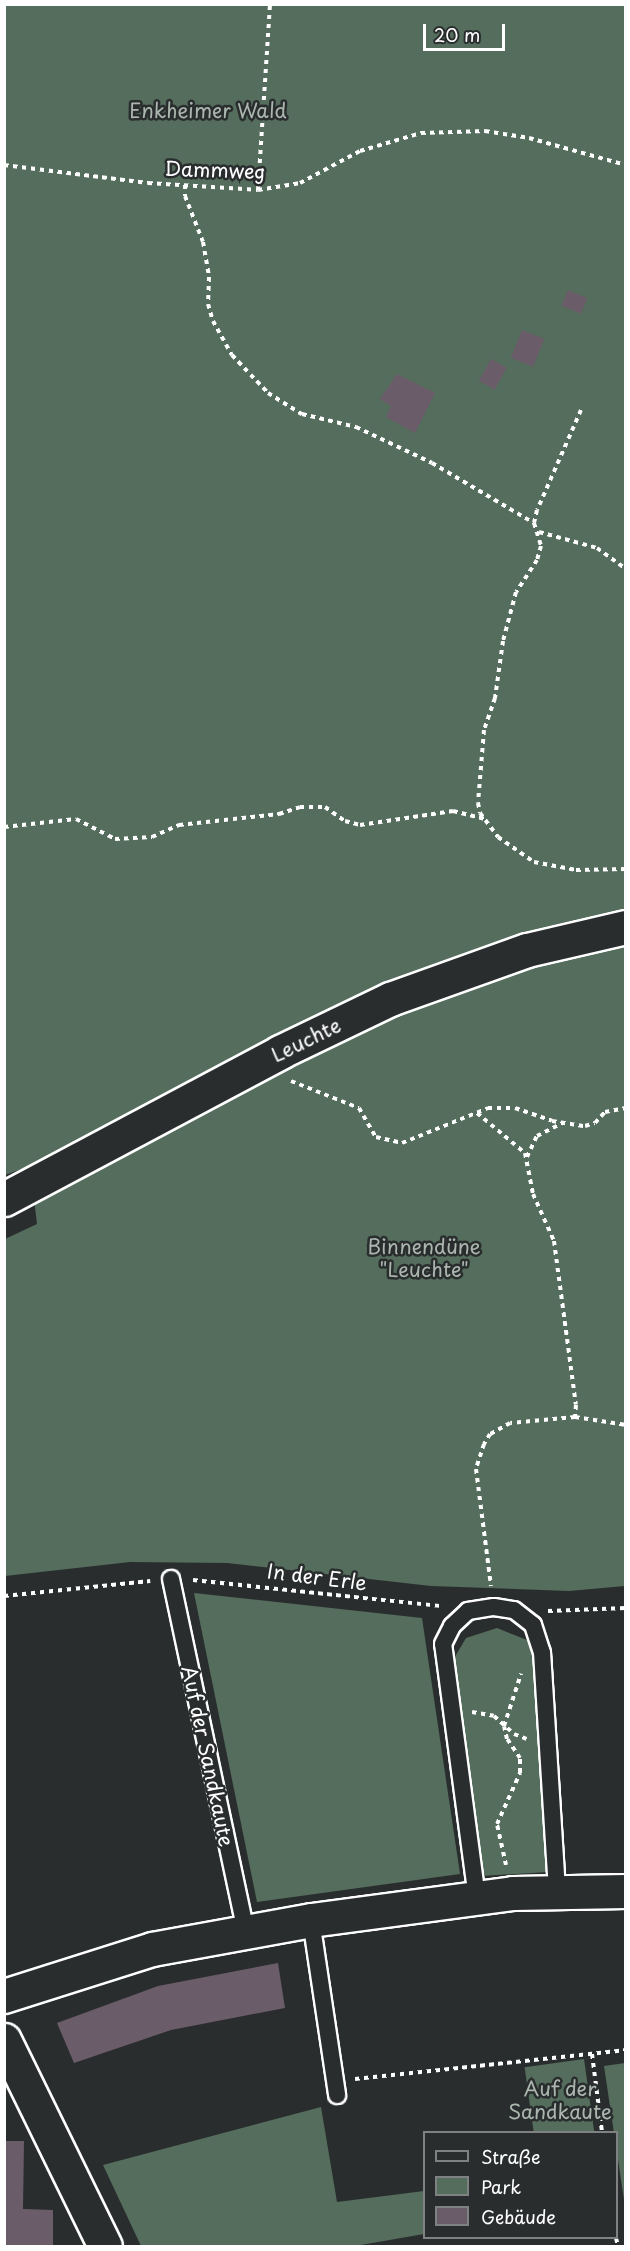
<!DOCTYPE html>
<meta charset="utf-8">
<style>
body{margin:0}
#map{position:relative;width:630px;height:2251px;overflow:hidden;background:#2a2d2e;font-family:"Playpen Sans",sans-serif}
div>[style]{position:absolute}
.green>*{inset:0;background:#546d5c;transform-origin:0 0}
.building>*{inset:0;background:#6b5c69;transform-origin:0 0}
.path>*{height:4px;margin-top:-2px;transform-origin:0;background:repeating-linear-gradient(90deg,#fff 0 4.5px,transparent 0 9px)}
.roads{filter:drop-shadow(2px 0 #fff) drop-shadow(-2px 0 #fff) drop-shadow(0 2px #fff) drop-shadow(0 -2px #fff)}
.service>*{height:16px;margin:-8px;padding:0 8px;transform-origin:8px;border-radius:8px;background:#2a2d2e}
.minor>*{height:33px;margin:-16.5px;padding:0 16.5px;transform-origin:16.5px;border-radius:16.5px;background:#2a2d2e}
.tertiary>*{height:33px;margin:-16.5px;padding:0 16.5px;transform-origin:16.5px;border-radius:16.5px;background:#2a2d2e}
span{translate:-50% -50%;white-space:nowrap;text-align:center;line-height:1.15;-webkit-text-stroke:5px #2a2d2e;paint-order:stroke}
.park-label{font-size:20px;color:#aab6ae}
.street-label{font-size:20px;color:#fff}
.frame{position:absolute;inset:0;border:6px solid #fff;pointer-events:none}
.legend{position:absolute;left:423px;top:2131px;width:195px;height:108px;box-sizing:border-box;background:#2a2d2e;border:2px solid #7f8182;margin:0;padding:8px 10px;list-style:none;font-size:18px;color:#fff}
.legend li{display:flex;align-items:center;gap:12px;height:30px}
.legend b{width:30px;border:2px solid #7f8182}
.scale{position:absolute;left:423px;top:24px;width:82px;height:27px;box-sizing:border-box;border:3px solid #fff;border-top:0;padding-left:8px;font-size:18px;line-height:21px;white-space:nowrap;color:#fff;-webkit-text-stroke:4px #2a2d2e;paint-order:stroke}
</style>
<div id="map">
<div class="green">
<div style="clip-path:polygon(5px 5px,625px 5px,625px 1586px,569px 1591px,431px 1586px,227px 1563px,130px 1562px,5px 1576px,5px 1239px,37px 1224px,30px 1166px,5px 1175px)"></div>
<div style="clip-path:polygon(194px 1593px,422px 1618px,460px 1874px,257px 1902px)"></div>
<div style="clip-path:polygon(497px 1628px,527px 1640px,534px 1659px,548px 1872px,481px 1876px,453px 1660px,466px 1638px)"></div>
<div style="left:584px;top:2059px;width:74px;height:60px;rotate:82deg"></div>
<div style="clip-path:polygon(625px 2063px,626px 2199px,624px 2200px,604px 2066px)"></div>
<div style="clip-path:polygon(321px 2107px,337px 2202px,424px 2191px,424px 2234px,355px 2246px,141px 2246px,103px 2165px)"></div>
</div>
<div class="building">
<div style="left:568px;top:290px;width:21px;height:17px;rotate:23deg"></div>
<div style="left:522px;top:330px;width:24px;height:30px;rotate:22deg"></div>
<div style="left:491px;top:359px;width:18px;height:25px;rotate:29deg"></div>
<div style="clip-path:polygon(397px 374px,435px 393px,415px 433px,386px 417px,391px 406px,380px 399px)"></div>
<div style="clip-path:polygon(278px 1963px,285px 2008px,171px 2030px,74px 2063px,57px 2023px,158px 1986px)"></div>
<div style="clip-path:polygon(4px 2141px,24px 2141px,23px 2209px,53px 2210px,53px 2246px,4px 2246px)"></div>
</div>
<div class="path">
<div style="left:4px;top:165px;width:145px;rotate:7.1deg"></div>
<div style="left:148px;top:183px;width:110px;rotate:3.6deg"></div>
<div style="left:258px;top:190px;width:43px;rotate:-9.5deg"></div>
<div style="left:300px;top:183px;width:68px;rotate:-28.1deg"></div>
<div style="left:360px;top:151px;width:64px;rotate:-16.4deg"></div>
<div style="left:421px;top:133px;width:64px;rotate:-1.8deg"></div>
<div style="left:485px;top:131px;width:45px;rotate:9deg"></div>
<div style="left:529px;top:138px;width:101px;rotate:15.6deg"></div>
<div style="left:185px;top:185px;width:11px;rotate:90deg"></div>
<div style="left:185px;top:196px;width:49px;rotate:68.6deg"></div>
<div style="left:203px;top:242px;width:36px;rotate:80deg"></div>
<div style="left:209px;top:277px;width:27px;rotate:92deg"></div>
<div style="left:208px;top:304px;width:18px;rotate:74deg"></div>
<div style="left:213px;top:321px;width:39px;rotate:61deg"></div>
<div style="left:232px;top:355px;width:52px;rotate:46.5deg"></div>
<div style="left:268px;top:393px;width:40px;rotate:32deg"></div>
<div style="left:302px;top:414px;width:56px;rotate:13.5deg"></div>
<div style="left:356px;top:427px;width:84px;rotate:25.3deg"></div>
<div style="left:432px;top:463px;width:118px;rotate:30.5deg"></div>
<div style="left:258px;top:190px;width:186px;rotate:-86.3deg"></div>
<div style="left:581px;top:410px;width:109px;rotate:113.7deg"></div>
<div style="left:537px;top:510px;width:13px;rotate:103deg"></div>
<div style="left:534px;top:523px;width:24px;rotate:73deg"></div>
<div style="left:541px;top:546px;width:15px;rotate:106deg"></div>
<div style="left:537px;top:560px;width:38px;rotate:123deg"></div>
<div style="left:516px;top:592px;width:51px;rotate:104.9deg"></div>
<div style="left:503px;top:641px;width:58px;rotate:98deg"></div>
<div style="left:495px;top:698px;width:34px;rotate:109deg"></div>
<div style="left:484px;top:730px;width:73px;rotate:94.7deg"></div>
<div style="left:478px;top:803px;width:10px;rotate:79deg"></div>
<div style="left:480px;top:813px;width:30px;rotate:53deg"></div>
<div style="left:498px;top:837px;width:44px;rotate:34.8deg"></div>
<div style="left:534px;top:862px;width:43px;rotate:10.8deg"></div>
<div style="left:576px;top:870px;width:50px;rotate:-1.1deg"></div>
<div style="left:539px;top:532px;width:60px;rotate:15.4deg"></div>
<div style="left:597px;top:548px;width:36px;rotate:36deg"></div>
<div style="left:4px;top:827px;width:72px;rotate:-6.3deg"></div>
<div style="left:76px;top:819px;width:44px;rotate:27.1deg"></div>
<div style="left:115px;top:839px;width:37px;rotate:-3deg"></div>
<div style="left:152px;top:837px;width:30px;rotate:-24deg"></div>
<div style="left:179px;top:825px;width:101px;rotate:-6.3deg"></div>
<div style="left:279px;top:814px;width:22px;rotate:-18deg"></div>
<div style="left:300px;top:807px;width:25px"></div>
<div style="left:325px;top:807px;width:24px;rotate:35deg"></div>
<div style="left:345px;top:821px;width:16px;rotate:15deg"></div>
<div style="left:360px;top:825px;width:94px;rotate:-8.6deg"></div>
<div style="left:453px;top:811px;width:32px;rotate:14deg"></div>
<div style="left:291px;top:1081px;width:73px;rotate:21.7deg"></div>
<div style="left:359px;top:1108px;width:34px;rotate:60deg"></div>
<div style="left:376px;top:1137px;width:27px;rotate:13deg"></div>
<div style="left:402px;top:1143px;width:93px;rotate:-22.1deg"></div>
<div style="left:488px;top:1108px;width:27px"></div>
<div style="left:515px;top:1108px;width:39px;rotate:19deg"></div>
<div style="left:552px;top:1121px;width:33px;rotate:9deg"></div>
<div style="left:585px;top:1126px;width:10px;rotate:-17deg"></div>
<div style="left:595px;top:1123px;width:15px;rotate:-48deg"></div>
<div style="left:605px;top:1112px;width:21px;rotate:-11deg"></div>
<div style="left:477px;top:1113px;width:62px;rotate:39.8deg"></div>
<div style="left:525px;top:1153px;width:42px;rotate:79deg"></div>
<div style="left:533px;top:1194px;width:51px;rotate:65.9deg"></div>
<div style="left:554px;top:1241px;width:165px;rotate:82.4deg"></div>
<div style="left:576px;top:1405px;width:12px;rotate:95deg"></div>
<div style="left:575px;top:1417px;width:65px;rotate:174.7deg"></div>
<div style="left:510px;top:1423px;width:23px;rotate:151deg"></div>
<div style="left:490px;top:1434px;width:12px;rotate:121deg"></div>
<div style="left:484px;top:1444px;width:26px;rotate:108deg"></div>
<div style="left:476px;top:1469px;width:118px;rotate:82.7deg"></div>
<div style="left:527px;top:1157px;width:23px;rotate:-65deg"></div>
<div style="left:537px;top:1136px;width:29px;rotate:-27deg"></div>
<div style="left:575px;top:1417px;width:52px;rotate:8.9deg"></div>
<div style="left:193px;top:1580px;width:250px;rotate:6deg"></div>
<div style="left:4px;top:1596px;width:147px;rotate:-5.9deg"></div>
<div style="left:548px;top:1611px;width:78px;rotate:-2.2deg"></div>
<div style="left:472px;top:1712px;width:22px;rotate:10deg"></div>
<div style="left:494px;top:1716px;width:27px;rotate:42deg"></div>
<div style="left:514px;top:1734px;width:14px;rotate:21deg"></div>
<div style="left:506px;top:1865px;width:42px;rotate:-102.4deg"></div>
<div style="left:497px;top:1824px;width:56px;rotate:-65.7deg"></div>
<div style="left:520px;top:1773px;width:15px;rotate:-90deg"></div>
<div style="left:520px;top:1758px;width:23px;rotate:-124deg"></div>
<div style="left:507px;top:1739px;width:13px;rotate:-103deg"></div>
<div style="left:504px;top:1726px;width:55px;rotate:-71.9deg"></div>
<div style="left:592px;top:2054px;width:79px;rotate:82.7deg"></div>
<div style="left:355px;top:2079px;width:273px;rotate:-6.1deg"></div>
<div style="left:616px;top:2238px;width:8px;rotate:76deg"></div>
</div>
<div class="roads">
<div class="service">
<div style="left:171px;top:1579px;width:361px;rotate:78deg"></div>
<div style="left:477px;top:1898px;width:256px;rotate:-97.6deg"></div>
<div style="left:443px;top:1644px;width:20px;rotate:-63deg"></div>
<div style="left:452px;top:1626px;width:22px;rotate:-43deg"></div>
<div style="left:468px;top:1611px;width:26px;rotate:-9deg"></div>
<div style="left:494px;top:1607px;width:20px;rotate:9deg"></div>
<div style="left:514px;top:1610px;width:24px;rotate:38deg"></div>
<div style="left:533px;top:1625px;width:28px;rotate:72deg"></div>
<div style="left:542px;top:1652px;width:239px;rotate:86.4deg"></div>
<div style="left:311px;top:1920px;width:177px;rotate:81.5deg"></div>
</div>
<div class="minor">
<div style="left:4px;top:1996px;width:155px;rotate:-17.6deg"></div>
<div style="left:152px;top:1949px;width:162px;rotate:-10.3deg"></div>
<div style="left:311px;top:1920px;width:204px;rotate:-7.6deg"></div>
<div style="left:513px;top:1893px;width:113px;rotate:-1deg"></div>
<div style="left:4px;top:2040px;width:229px;rotate:63.9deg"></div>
</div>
<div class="tertiary">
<div style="left:4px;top:1199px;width:313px;rotate:-28deg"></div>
<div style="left:280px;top:1052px;width:122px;rotate:-25.7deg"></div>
<div style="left:390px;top:999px;width:145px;rotate:-19.7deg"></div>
<div style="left:527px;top:950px;width:102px;rotate:-13.1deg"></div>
</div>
</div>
<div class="park-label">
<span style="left:208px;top:110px">Enkheimer Wald</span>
<span style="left:424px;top:1258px">Binnendüne<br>"Leuchte"</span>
<span style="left:560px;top:2100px">Auf der<br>Sandkaute</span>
</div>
<div class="street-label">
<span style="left:215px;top:170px;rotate:2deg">Dammweg</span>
<span style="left:306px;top:1040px;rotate:-26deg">Leuchte</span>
<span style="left:317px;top:1577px;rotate:7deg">In der Erle</span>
<span style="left:208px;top:1756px;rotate:78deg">Auf der Sandkaute</span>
</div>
<div class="frame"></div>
<ul class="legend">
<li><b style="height:8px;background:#2a2d2e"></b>Straße</li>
<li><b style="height:16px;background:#546d5c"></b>Park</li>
<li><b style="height:16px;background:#6b5c69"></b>Gebäude</li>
</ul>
<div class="scale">20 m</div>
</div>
